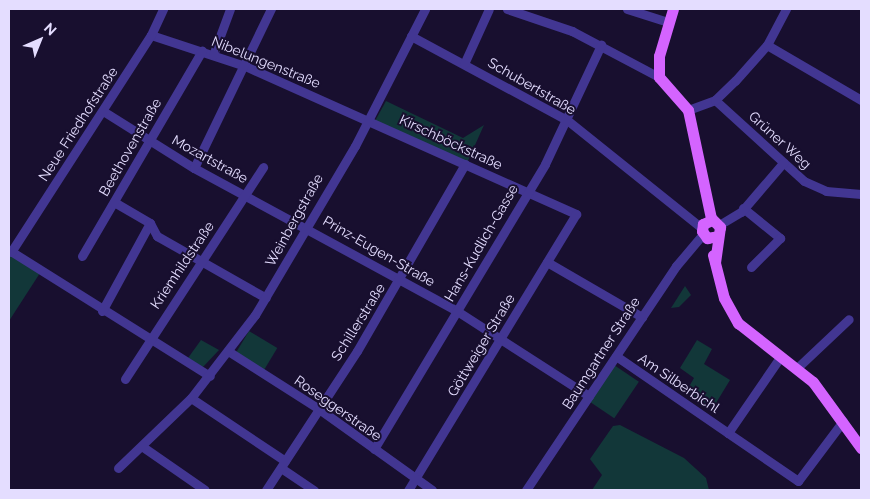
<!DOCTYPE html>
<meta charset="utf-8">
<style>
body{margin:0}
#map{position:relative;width:870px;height:499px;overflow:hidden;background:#180f2f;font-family:Raleway,sans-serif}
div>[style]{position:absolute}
.green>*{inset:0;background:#123739;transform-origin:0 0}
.minor>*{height:9px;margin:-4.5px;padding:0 4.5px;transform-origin:4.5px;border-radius:4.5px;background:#423692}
.major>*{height:11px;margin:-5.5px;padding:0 5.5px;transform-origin:5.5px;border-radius:5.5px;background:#d464ff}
span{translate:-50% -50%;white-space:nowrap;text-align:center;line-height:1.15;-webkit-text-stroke:4px #180f2f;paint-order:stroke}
.street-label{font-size:14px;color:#e4ddff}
.frame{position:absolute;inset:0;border:10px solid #e4ddff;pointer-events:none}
.north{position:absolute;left:15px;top:15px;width:50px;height:50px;-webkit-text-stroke:4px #180f2f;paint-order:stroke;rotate:44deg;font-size:14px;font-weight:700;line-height:20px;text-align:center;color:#e4ddff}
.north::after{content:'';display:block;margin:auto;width:18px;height:22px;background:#e4ddff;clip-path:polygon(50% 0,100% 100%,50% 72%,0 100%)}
</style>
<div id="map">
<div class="green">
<div style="clip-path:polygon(386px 101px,463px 138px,484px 125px,467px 163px,375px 121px)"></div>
<div style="clip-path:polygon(9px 252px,40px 273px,9px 321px)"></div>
<div style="clip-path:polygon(685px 286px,691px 295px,679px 307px,671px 308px)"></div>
<div style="left:249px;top:331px;width:33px;height:26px;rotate:31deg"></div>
<div style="clip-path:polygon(201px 340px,219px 350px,203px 367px,188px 358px)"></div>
<div style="clip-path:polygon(697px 340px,712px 349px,704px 364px,730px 380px,713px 408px,686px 392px,694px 378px,680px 368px)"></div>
<div style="left:614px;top:365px;width:30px;height:44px;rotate:34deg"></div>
<div style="clip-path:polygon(620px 425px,684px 458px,706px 478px,709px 490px,592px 490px,602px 475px,590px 459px,613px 426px)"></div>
</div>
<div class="minor">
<div style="left:507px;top:9px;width:69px;rotate:18.7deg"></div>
<div style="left:572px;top:31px;width:98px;rotate:27.9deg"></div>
<div style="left:627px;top:9px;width:43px;rotate:17.6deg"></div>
<div style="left:151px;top:35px;width:99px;rotate:18.3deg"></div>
<div style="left:245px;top:66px;width:363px;rotate:24.1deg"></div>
<div style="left:576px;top:214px;width:323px;rotate:121.3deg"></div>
<div style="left:411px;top:36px;width:177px;rotate:28.3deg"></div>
<div style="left:567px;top:120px;width:173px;rotate:38.7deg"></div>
<div style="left:767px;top:45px;width:109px;rotate:30.3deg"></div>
<div style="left:213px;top:55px;width:49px;rotate:-69.7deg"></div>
<div style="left:464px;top:64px;width:60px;rotate:-65.6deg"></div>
<div style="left:715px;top:100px;width:120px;rotate:42.3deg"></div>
<div style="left:804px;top:181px;width:24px;rotate:24deg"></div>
<div style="left:826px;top:191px;width:35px;rotate:5deg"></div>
<div style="left:688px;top:110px;width:29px;rotate:-20deg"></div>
<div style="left:715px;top:100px;width:28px;rotate:-44deg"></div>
<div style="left:735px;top:81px;width:48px;rotate:-48.4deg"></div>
<div style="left:767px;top:45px;width:41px;rotate:-62.2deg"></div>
<div style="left:103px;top:111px;width:107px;rotate:32.1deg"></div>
<div style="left:194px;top:168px;width:299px;rotate:28.5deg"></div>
<div style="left:457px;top:311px;width:157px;rotate:32.8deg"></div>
<div style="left:194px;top:168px;width:177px;rotate:-64.2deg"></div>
<div style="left:114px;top:202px;width:42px;rotate:30.3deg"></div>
<div style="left:150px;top:223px;width:15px;rotate:62deg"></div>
<div style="left:157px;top:236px;width:125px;rotate:29.6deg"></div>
<div style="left:743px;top:208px;width:48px;rotate:39deg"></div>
<div style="left:780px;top:238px;width:41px;rotate:135deg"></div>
<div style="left:719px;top:225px;width:26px;rotate:-31deg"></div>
<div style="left:741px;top:212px;width:65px;rotate:-49.4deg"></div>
<div style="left:9px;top:250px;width:237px;rotate:32.1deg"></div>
<div style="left:11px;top:252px;width:258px;rotate:-57.2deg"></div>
<div style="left:151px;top:35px;width:29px;rotate:-65deg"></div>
<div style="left:82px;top:256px;width:238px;rotate:-59.7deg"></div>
<div style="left:547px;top:262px;width:110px;rotate:30.1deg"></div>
<div style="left:102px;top:311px;width:100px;rotate:-61.4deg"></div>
<div style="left:228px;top:351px;width:108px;rotate:32.5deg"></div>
<div style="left:319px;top:409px;width:139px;rotate:35.6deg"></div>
<div style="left:616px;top:356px;width:136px;rotate:34.5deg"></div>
<div style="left:728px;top:433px;width:93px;rotate:-55.5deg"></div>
<div style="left:797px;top:368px;width:71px;rotate:-43.3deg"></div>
<div style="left:125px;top:379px;width:253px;rotate:-56.9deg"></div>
<div style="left:191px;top:398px;width:113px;rotate:33.8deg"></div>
<div style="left:728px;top:433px;width:85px;rotate:34.4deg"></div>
<div style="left:798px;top:481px;width:75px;rotate:-53.1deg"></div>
<div style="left:143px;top:447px;width:75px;rotate:34.7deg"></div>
<div style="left:374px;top:449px;width:332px;rotate:-59deg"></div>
<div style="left:545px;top:164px;width:132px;rotate:-64.8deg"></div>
<div style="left:118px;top:468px;width:101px;rotate:-43.8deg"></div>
<div style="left:191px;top:398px;width:105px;rotate:-52.4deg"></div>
<div style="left:255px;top:315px;width:196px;rotate:-59.4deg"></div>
<div style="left:355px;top:146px;width:154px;rotate:-62.9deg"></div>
<div style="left:281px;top:468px;width:40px;rotate:34deg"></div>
<div style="left:266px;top:490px;width:166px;rotate:-56.8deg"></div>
<div style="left:357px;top:351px;width:216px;rotate:-60deg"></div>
<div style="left:526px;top:490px;width:270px;rotate:-56.2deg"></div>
<div style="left:676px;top:266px;width:42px;rotate:-49.8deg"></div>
</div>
<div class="major">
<div style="left:673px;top:9px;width:49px;rotate:106.6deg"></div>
<div style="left:659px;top:56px;width:21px;rotate:90deg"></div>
<div style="left:659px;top:77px;width:44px;rotate:48.7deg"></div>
<div style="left:688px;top:110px;width:110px;rotate:78deg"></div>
<div style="left:711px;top:218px;width:13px;rotate:45deg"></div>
<div style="left:720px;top:227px;width:35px;rotate:98deg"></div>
<div style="left:712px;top:220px;width:10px;rotate:156deg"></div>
<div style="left:703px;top:224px;width:7px;rotate:98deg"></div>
<div style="left:702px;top:231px;width:9px;rotate:54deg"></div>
<div style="left:707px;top:238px;width:11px;rotate:-10deg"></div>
<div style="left:713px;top:255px;width:44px;rotate:75.7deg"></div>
<div style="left:724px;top:298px;width:29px;rotate:61deg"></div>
<div style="left:738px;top:323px;width:95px;rotate:38.2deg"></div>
<div style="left:813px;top:382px;width:82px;rotate:54deg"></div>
</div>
<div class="street-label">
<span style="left:266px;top:62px;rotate:22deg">Nibelungenstraße</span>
<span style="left:532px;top:86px;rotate:30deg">Schubertstraße</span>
<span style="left:78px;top:124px;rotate:-57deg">Neue Friedhofstraße</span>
<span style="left:780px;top:140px;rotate:42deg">Grüner Weg</span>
<span style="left:451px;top:142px;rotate:25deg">Kirschböckstraße</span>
<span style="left:130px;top:147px;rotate:-60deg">Beethovenstraße</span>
<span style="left:210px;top:159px;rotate:29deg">Mozartstraße</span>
<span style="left:294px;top:220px;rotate:-61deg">Weinbergstraße</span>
<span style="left:481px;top:243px;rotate:-60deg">Hans-Kudlich-Gasse</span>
<span style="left:379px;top:251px;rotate:30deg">Prinz-Eugen-Straße</span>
<span style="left:182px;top:265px;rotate:-56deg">Kriemhildstraße</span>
<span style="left:358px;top:322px;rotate:-58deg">Schillerstraße</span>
<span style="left:481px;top:345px;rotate:-59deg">Göttweiger Straße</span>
<span style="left:601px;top:353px;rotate:-57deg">Baumgartner Straße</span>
<span style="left:679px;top:383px;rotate:34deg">Am Silberbichl</span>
<span style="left:338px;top:408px;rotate:35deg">Roseggerstraße</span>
</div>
<div class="frame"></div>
<div class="north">N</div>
</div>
